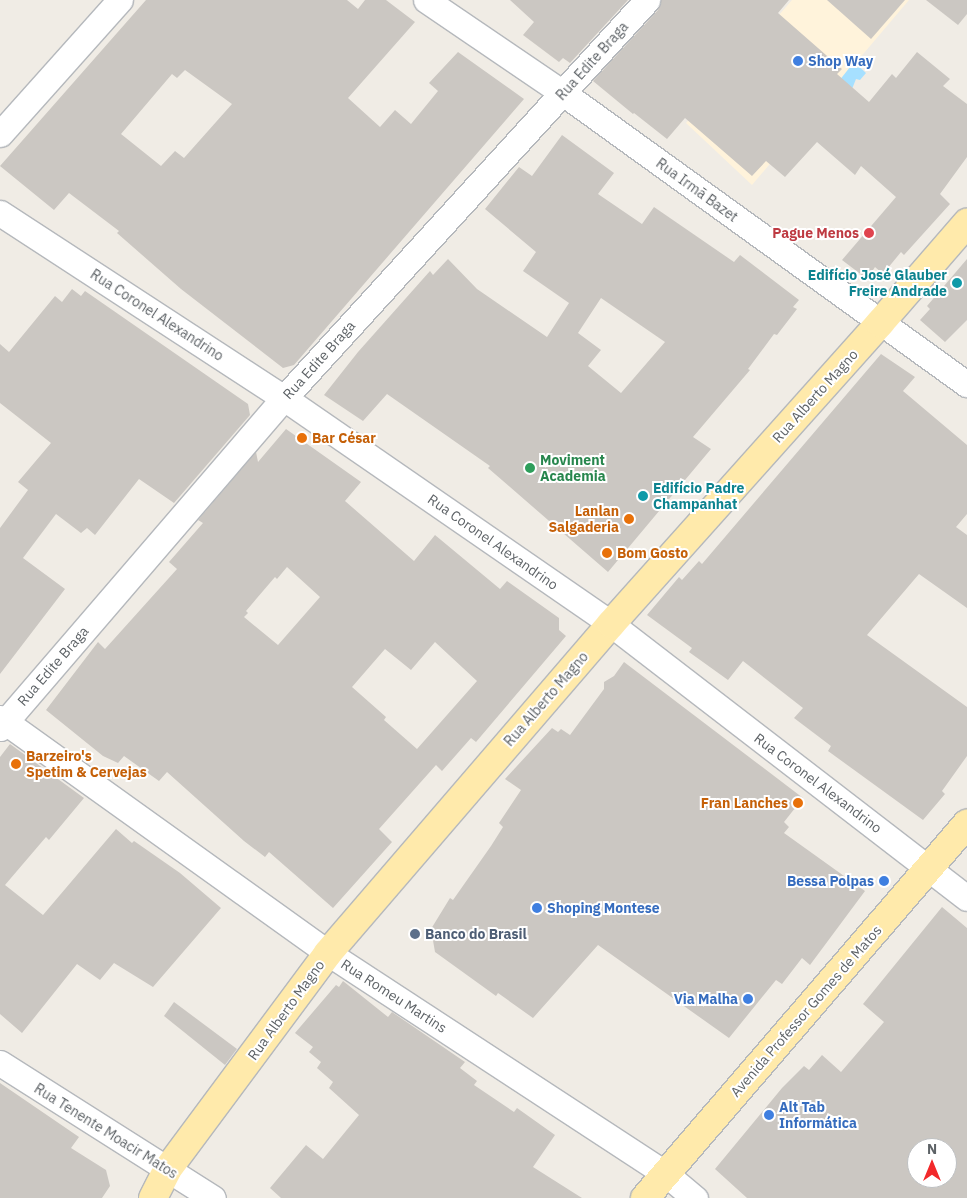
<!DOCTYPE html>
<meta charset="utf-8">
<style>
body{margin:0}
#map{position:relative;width:967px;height:1198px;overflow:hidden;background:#f0ece5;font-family:"IBM Plex Sans",sans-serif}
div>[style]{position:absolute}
.commercial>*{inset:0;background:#fff3db}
.water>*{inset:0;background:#a6e0ff}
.building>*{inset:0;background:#cbc7c2}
.roads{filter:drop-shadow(1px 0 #b5b8bc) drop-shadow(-1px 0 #b5b8bc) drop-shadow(0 1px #b5b8bc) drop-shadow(0 -1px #b5b8bc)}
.street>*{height:25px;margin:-12.5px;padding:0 12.5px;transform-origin:12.5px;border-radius:12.5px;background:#fff}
.primary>*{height:28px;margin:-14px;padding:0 14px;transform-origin:14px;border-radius:14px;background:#ffeaab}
.dots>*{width:14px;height:14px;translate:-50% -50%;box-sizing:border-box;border:2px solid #fff;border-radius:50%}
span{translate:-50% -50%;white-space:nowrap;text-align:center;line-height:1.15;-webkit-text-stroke:4px #fff;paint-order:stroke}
.street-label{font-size:14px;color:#5d6266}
.shop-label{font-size:14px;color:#366cbe;font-weight:700}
.left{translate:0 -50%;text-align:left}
.right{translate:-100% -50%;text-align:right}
.health-label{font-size:14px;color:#be3a42;font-weight:700}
.culture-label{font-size:14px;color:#0d838f;font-weight:700}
.food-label{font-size:14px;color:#c56008;font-weight:700}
.leisure-label{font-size:14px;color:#27864d;font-weight:700}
.service-label{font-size:14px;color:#4e5e75;font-weight:700}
.north{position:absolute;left:907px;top:1138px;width:50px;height:50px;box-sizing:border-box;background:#fff;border:1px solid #bec0c2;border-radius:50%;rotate:0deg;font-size:14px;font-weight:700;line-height:20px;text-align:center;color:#5d6266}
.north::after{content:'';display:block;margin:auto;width:18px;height:22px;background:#f2292b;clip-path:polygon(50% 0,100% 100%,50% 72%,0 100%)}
</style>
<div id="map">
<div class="commercial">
<div style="clip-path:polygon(792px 0,909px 0,752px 185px,686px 123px)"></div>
</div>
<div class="water">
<div style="clip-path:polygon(854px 62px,866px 73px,860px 80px,856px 79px,852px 89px,835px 86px)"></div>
</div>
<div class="building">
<div style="clip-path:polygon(evenodd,146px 0,347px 0,358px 9px,365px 0,386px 0,415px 22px,348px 98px,380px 127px,395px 110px,411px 124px,438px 91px,429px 83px,458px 52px,524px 99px,294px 365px,283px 368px,181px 289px,117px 233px,119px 231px,69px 193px,54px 210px,0 166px,146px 0,185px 70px,232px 104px,184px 158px,175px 151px,161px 166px,121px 134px,172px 74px,177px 78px,185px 70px)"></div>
<div style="clip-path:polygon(510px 0,628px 0,570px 63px,563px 58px,559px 62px,523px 35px,534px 22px)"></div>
<div style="clip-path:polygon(661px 0,789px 0,778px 13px,842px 69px,837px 74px,869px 102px,892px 74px,896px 78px,917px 52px,950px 79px,943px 86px,967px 104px,967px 157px,940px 194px,950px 204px,904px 255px,901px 252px,883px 274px,875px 267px,867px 279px,842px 260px,896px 197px,861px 166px,855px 175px,817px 142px,785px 177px,766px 161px,752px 176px,685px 118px,667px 139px,634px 113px,633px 114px,593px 81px,658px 10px)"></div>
<div style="clip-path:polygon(827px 0,905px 0,871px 39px)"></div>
<div style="clip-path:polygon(926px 0,967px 0,967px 14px,958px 25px)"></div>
<div style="clip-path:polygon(evenodd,562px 135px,614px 173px,598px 194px,642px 224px,654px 207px,734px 262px,740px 255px,799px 300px,793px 307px,797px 309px,777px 335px,774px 334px,748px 369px,750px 370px,693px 437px,711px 449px,608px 572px,488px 468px,490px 466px,387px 394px,363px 421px,324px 395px,358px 352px,430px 271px,433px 275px,448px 259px,477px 289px,547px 337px,569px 303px,523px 271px,536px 252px,485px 209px,519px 167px,532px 176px,562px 135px,601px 298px,665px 342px,621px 393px,588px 366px,601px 350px,578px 333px,601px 298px)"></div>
<div style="clip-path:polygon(967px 259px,967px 320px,945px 342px,920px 320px,930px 309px,927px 306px)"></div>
<div style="clip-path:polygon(72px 289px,81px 296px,85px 291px,248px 404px,250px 415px,174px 503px,139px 479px,95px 535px,87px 528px,81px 533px,56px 514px,23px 558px,65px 589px,0 674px,0 528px,28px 490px,18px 482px,51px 443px,0 403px,0 344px,9px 352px,55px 296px,62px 302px)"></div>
<div style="clip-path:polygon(881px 354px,915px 377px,903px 391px,967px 445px,967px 514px,956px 527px,967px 535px,967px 608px,919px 574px,867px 635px,967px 707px,967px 756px,942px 791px,945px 794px,923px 820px,828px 751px,831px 746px,794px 718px,803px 708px,743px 661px,728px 680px,689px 652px,692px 648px,647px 615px,679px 577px,682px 580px,699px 561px,702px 564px)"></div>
<div style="clip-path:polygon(evenodd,286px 429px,361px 482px,345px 501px,414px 561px,435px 535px,500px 589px,507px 581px,559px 618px,559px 630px,566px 636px,476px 742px,471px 738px,442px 771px,436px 765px,379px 829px,392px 842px,333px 908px,269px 852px,265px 857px,244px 841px,167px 772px,159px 781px,124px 756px,118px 763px,103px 756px,46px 710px,98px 642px,105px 649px,177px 569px,169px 562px,203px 523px,198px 520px,256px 452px,258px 462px,286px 429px,287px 567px,320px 597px,278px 645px,244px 617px,248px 613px,246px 611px,275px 577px,277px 579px,287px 567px,286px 429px,435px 642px,477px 681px,417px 749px,384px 720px,386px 717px,352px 687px,385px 649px,411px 670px,435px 642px)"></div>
<div style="clip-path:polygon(624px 662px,803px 798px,784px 822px,789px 827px,784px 833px,865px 891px,810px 965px,802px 958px,782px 984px,776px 980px,729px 1038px,598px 945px,533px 1018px,498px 993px,496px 996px,435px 952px,431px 929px,450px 898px,453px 900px,491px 846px,503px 827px,499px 823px,521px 790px,505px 779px,552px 728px,558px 732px,561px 729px,570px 735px,604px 689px,604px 682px,614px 676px)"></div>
<div style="clip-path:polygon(10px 744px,84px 798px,49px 840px,46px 837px,5px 885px,43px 915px,116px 829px,132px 843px,134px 841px,180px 873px,221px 908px,153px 987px,114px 963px,100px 980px,77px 964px,22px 1033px,0 1014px,0 757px)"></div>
<div style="clip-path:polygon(evenodd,942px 907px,967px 928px,967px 1198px,747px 1198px,715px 1169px,782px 1088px,804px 1066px,809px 1070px,822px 1055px,841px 1072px,884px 1022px,863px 1004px,942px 907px,917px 1148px,947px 1148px,947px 1178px,917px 1178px,917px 1148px)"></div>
<div style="clip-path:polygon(343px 981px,388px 1017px,392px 1012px,465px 1062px,460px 1068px,477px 1081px,474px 1085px,514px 1112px,517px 1108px,555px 1135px,533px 1167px,582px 1198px,281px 1198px,270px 1188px,306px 1145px,323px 1159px,359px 1115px,329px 1088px,333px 1082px,317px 1068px,321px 1062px,309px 1052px,313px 1047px,295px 1033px,336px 985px,339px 987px)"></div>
<div style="clip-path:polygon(174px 1002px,237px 1049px,225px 1065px,164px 1016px)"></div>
<div style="clip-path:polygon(0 1083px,79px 1137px,71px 1148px,106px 1170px,110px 1186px,102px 1198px,0 1198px)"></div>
</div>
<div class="roads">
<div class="street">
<div style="left:426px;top:0;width:166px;rotate:34.2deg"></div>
<div style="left:563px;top:93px;width:498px;rotate:35.8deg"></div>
<div style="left:0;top:134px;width:180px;rotate:-48.2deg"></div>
<div style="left:0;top:213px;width:339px;rotate:33.1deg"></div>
<div style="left:284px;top:398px;width:397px;rotate:34.6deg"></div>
<div style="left:611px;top:624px;width:449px;rotate:37.6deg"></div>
<div style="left:0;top:718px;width:403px;rotate:35.6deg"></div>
<div style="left:328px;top:953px;width:404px;rotate:33.2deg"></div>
<div style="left:666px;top:1174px;width:38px;rotate:40deg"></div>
<div style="left:0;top:728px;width:435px;rotate:-49.3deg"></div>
<div style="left:284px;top:398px;width:539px;rotate:-47.63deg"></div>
<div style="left:0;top:1063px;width:252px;rotate:32.4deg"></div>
</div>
<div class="primary">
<div style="left:153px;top:1198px;width:31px;rotate:-63deg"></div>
<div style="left:167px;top:1170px;width:270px;rotate:-53.4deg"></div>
<div style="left:328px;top:953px;width:434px;rotate:-49.3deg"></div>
<div style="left:611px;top:624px;width:404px;rotate:-48.2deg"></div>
<div style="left:880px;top:323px;width:133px;rotate:-49deg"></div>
<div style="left:645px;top:1198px;width:494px;rotate:-49.3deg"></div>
</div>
</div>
<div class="dots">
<div style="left:798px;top:61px;background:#3f7fe0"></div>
<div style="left:869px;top:233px;background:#e0444e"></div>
<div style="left:957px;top:283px;background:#0f9aa8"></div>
<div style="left:302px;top:438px;background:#e8710a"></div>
<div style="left:530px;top:468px;background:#2e9e5b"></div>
<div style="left:643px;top:496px;background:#0f9aa8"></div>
<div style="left:629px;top:519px;background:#e8710a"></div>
<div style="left:607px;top:553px;background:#e8710a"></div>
<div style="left:16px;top:764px;background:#e8710a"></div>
<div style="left:798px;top:803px;background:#e8710a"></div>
<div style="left:884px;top:881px;background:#3f7fe0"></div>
<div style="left:537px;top:908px;background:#3f7fe0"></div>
<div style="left:415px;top:934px;background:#5c6f8a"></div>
<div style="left:748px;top:999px;background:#3f7fe0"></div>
<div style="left:769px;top:1115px;background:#3f7fe0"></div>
</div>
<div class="street-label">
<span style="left:592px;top:61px;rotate:-48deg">Rua Edite Braga</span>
<span style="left:697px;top:190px;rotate:36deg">Rua Irmã Bazet</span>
<span style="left:157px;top:315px;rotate:33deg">Rua Coronel Alexandrino</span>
<span style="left:319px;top:360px;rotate:-48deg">Rua Edite Braga</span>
<span style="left:815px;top:396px;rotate:-48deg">Rua Alberto Magno</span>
<span style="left:493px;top:542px;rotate:35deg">Rua Coronel Alexandrino</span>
<span style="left:53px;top:666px;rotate:-49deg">Rua Edite Braga</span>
<span style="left:546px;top:699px;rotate:-49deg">Rua Alberto Magno</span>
<span style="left:818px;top:783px;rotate:37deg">Rua Coronel Alexandrino</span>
<span style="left:394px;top:996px;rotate:33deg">Rua Romeu Martins</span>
<span style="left:286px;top:1010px;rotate:-54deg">Rua Alberto Magno</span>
<span style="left:806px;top:1011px;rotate:-49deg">Avenida Professor Gomes de Matos</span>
<span style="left:106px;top:1131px;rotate:32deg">Rua Tenente Moacir Matos</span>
</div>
<div class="shop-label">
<span class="left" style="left:808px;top:61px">Shop Way</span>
<span class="right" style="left:874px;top:881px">Bessa Polpas</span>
<span class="left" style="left:547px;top:908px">Shoping Montese</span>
<span class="right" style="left:738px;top:999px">Via Malha</span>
<span class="left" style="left:779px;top:1115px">Alt Tab<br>Informática</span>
</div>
<div class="health-label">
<span class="right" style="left:859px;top:233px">Pague Menos</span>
</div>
<div class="culture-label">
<span class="right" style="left:947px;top:283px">Edifício José Glauber<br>Freire Andrade</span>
<span class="left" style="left:653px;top:496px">Edifício Padre<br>Champanhat</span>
</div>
<div class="food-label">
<span class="left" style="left:312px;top:438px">Bar César</span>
<span class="right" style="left:619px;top:519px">Lanlan<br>Salgaderia</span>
<span class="left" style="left:617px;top:553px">Bom Gosto</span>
<span class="left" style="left:26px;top:764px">Barzeiro's<br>Spetim &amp; Cervejas</span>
<span class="right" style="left:788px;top:803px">Fran Lanches</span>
</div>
<div class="leisure-label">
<span class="left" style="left:540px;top:468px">Moviment<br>Academia</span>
</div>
<div class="service-label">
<span class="left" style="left:425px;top:934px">Banco do Brasil</span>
</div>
<div class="north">N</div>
</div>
